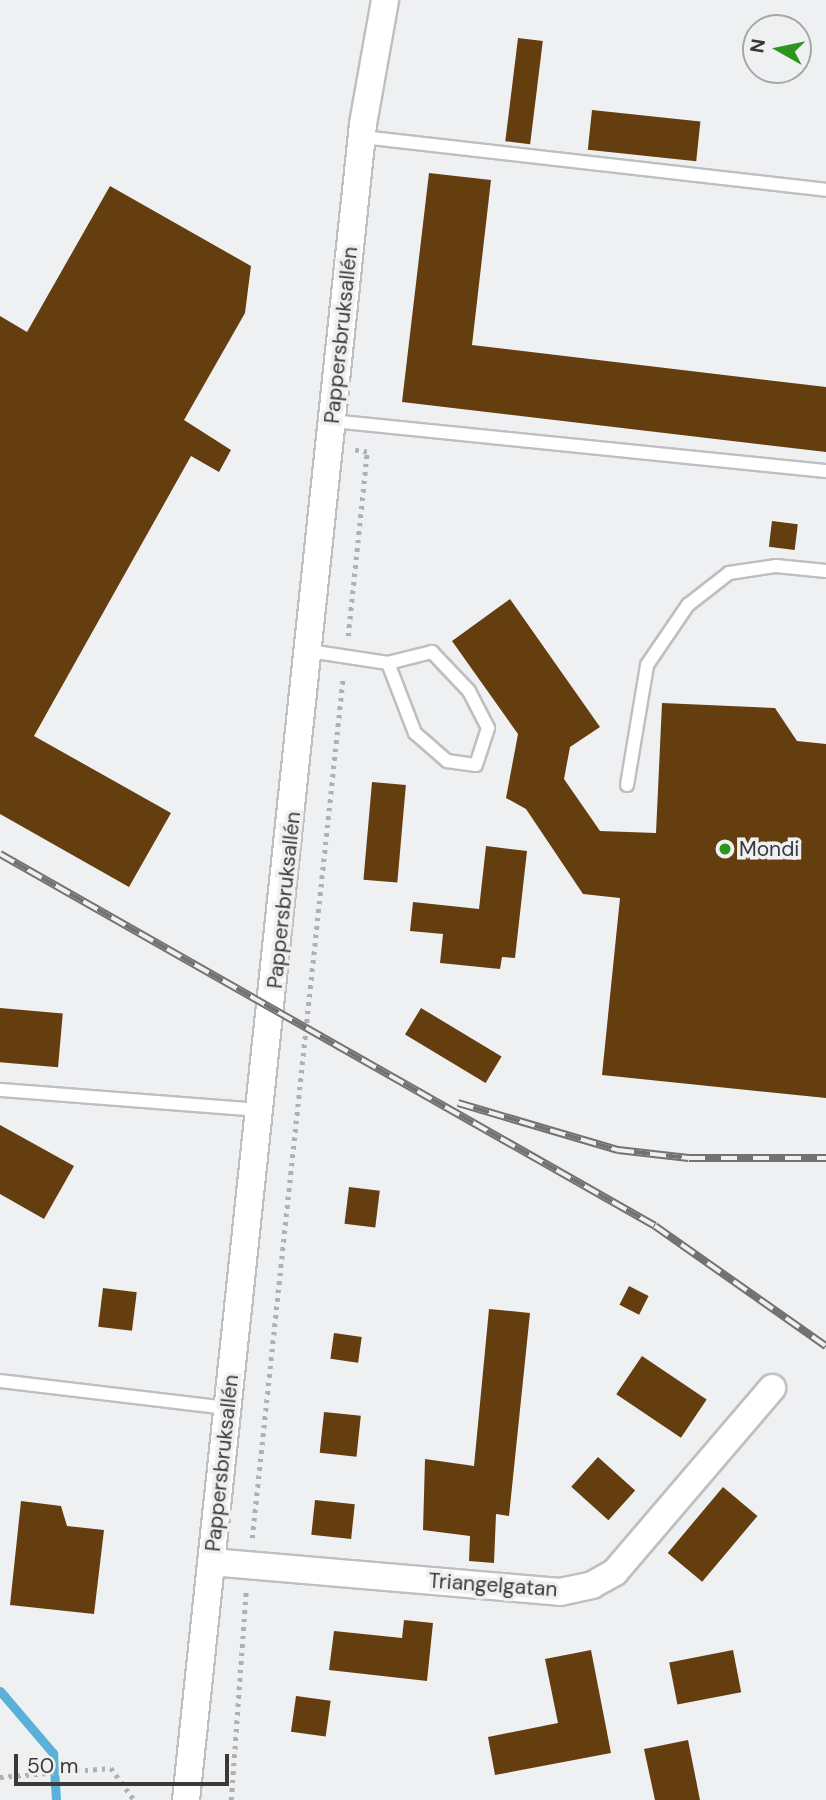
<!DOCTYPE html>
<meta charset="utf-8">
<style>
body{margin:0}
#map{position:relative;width:826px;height:1800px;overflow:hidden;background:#eff0f1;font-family:"DM Sans",sans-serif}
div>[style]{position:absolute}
.stream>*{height:9px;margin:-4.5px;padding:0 4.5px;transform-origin:4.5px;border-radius:4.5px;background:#5ab0d7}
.building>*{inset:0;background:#653e10;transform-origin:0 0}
.path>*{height:4.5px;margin-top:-2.25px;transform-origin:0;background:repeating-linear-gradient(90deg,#afb0b1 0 3.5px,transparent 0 8.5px)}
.roads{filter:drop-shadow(2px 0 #bebfc1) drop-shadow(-2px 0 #bebfc1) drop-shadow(0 2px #bebfc1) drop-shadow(0 -2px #bebfc1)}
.service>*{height:12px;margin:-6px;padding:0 6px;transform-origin:6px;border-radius:6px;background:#fff}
.minor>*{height:26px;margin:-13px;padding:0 13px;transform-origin:13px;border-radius:13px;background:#fff}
.rail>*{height:8px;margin-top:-4px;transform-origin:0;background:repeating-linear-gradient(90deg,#eff0f1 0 16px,#727273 0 32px);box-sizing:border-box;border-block:2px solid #727273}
.dots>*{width:19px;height:19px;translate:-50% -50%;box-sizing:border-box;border:4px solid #eff0f1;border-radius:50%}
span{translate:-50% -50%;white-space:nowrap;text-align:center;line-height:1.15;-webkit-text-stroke:7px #eff0f1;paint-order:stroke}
.street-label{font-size:21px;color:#39393a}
.poi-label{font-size:21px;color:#39393a}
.left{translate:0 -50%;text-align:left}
.north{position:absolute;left:742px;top:14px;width:70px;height:70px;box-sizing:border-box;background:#eff0f1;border:2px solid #a6a7a8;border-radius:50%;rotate:279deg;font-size:19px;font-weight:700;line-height:28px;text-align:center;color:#39393a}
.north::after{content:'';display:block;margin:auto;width:24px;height:32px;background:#2b951d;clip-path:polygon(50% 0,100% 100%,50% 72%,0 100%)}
.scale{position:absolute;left:14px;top:1754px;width:215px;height:32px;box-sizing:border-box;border:4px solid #39393a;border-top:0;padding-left:9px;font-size:21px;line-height:24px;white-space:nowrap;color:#39393a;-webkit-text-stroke:5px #eff0f1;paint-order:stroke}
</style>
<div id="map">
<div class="stream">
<div style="left:0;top:1691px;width:82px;rotate:49.5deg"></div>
<div style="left:53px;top:1753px;width:47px;rotate:86.3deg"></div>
</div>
<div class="building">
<div style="left:518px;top:38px;width:25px;height:104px;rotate:7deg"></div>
<div style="left:592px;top:110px;width:109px;height:40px;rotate:6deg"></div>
<div style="clip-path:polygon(429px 173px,491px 180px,472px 345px,826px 387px,826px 452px,402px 402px)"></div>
<div style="clip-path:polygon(110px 186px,251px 266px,245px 313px,184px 420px,231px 450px,219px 472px,191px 456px,34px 736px,171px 813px,129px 887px,0 814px,0 316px,27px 332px)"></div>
<div style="left:772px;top:521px;width:26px;height:26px;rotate:7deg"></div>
<div style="clip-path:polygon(510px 599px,600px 727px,570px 747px,564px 779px,600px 831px,656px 833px,662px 703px,775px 708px,797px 741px,826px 744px,826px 1098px,602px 1075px,620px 898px,583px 894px,526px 809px,506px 798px,518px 734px,452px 641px)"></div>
<div style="left:372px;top:782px;width:34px;height:98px;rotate:5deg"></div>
<div style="clip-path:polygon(486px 846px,527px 851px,515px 958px,502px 957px,500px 969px,440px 963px,443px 934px,410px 931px,413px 902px,479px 909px)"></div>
<div style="left:0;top:1008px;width:63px;height:54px;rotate:5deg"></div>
<div style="left:421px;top:1008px;width:94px;height:31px;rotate:31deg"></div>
<div style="clip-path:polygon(0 1125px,74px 1166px,44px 1219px,0 1194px)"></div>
<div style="left:349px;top:1187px;width:31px;height:37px;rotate:7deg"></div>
<div style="left:629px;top:1286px;width:22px;height:21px;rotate:27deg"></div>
<div style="left:103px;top:1288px;width:34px;height:39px;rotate:7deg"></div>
<div style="clip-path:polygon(489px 1309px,530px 1313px,509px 1516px,496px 1514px,494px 1563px,469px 1561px,470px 1536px,423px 1530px,425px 1459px,474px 1466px)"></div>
<div style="left:334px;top:1333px;width:28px;height:26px;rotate:8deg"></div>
<div style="left:642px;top:1356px;width:78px;height:46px;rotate:34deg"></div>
<div style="left:324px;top:1412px;width:37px;height:41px;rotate:6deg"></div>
<div style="left:598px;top:1457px;width:50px;height:40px;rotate:42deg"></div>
<div style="left:723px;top:1487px;width:45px;height:86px;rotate:40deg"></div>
<div style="left:315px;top:1500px;width:40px;height:35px;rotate:6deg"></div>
<div style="clip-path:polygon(21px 1501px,61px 1506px,67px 1526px,104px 1530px,94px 1614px,10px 1605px)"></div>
<div style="clip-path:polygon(404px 1620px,433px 1623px,427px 1681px,329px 1670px,334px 1631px,402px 1638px)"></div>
<div style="clip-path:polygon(591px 1650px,611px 1753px,495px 1775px,488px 1737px,558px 1723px,545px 1659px)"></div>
<div style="left:733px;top:1650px;width:43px;height:65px;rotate:79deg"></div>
<div style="left:296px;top:1696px;width:35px;height:36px;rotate:8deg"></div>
<div style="clip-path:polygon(688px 1740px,700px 1800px,655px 1800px,644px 1749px)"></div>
</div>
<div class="path">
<div style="left:348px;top:636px;width:185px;rotate:-84.1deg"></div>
<div style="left:367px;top:452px;width:12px;rotate:-171deg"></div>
<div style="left:252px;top:1538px;width:867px;rotate:-83.97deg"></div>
<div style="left:0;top:1777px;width:111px;rotate:-4.6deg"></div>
<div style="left:111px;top:1768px;width:39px;rotate:54deg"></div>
<div style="left:231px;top:1800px;width:209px;rotate:-85.9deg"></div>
</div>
<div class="roads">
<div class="service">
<div style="left:362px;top:137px;width:467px;rotate:6.5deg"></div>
<div style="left:332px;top:421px;width:497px;rotate:5.8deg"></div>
<div style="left:309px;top:651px;width:80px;rotate:8.6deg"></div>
<div style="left:388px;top:663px;width:75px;rotate:68.9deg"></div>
<div style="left:415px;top:733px;width:43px;rotate:41.2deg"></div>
<div style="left:447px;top:761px;width:29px;rotate:8deg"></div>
<div style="left:476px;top:765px;width:39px;rotate:-72deg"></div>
<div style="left:488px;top:728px;width:42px;rotate:-117.2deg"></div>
<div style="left:469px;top:691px;width:54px;rotate:-133.5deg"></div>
<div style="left:432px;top:652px;width:45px;rotate:166deg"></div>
<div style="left:627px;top:785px;width:122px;rotate:-80.5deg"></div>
<div style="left:647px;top:665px;width:73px;rotate:-55.7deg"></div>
<div style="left:688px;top:605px;width:52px;rotate:-38deg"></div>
<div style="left:729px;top:573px;width:48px;rotate:-8.5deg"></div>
<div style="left:776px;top:566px;width:50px;rotate:5.7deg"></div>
<div style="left:0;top:1090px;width:261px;rotate:4.4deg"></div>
<div style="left:0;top:1381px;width:229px;rotate:6.8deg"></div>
</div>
<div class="minor">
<div style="left:211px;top:1562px;width:350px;rotate:4.9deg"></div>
<div style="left:560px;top:1592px;width:33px;rotate:-12deg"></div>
<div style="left:592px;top:1585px;width:26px;rotate:-29deg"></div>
<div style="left:615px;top:1572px;width:242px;rotate:-49.5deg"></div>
<div style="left:186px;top:1800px;width:1685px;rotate:-83.97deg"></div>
<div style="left:363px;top:124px;width:126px;rotate:-79.9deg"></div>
</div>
</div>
<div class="rail">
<div style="left:0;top:854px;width:753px;rotate:29.59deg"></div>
<div style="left:655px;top:1226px;width:209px;rotate:35.1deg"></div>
<div style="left:458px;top:1103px;width:167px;rotate:16.4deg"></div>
<div style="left:618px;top:1150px;width:71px;rotate:6.4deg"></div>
<div style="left:689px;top:1158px;width:137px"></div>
</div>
<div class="dots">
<div style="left:725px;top:849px;background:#2b951d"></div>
</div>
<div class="street-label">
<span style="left:341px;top:335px;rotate:-84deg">Pappersbruksallén</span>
<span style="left:284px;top:900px;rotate:-84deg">Pappersbruksallén</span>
<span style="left:222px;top:1463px;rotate:-84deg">Pappersbruksallén</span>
<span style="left:493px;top:1585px;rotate:4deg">Triangelgatan</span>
</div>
<div class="poi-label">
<span class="left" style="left:739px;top:849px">Mondi</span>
</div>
<div class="north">N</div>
<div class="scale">50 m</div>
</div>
